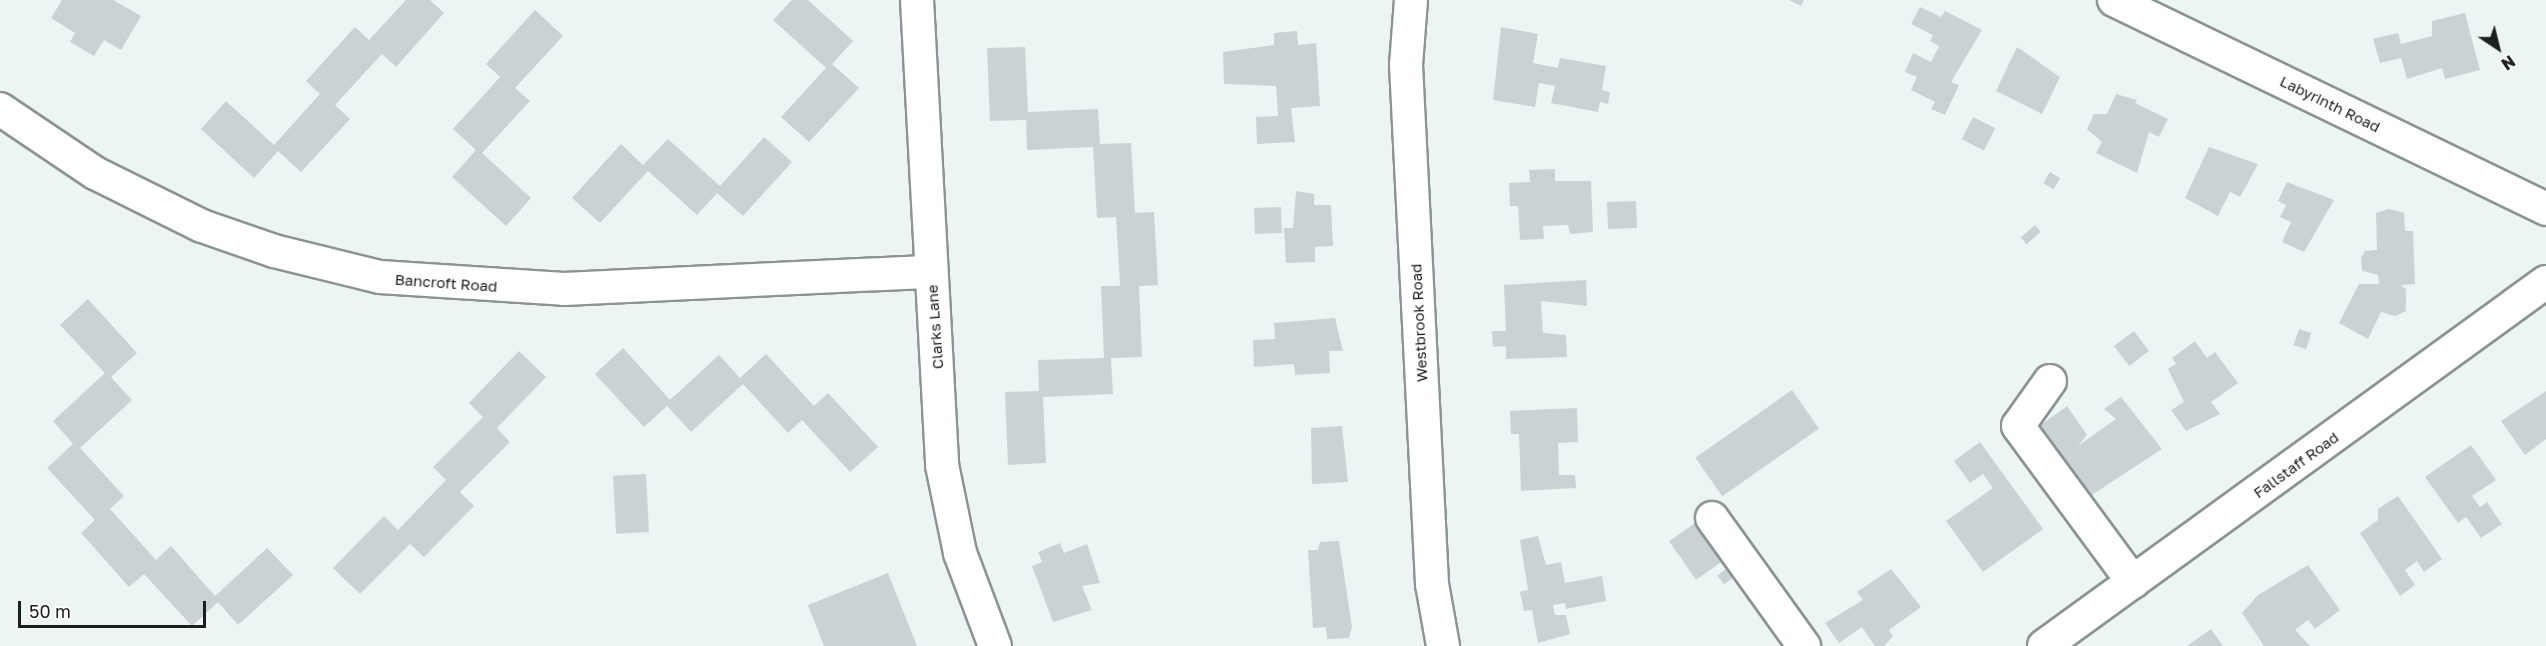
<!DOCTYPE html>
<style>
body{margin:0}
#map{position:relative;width:2546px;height:646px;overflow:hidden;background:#edf5f4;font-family:"Golos Text",sans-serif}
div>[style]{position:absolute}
.building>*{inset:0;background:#cbd2d4;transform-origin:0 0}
.roads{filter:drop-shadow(2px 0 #8c9393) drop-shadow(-2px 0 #8c9393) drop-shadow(0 2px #8c9393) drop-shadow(0 -2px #8c9393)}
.minor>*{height:32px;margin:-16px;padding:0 16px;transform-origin:16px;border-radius:16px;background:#fff}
span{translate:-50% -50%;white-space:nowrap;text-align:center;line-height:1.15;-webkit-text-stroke:6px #fff;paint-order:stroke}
.street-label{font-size:15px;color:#1c1f1f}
.north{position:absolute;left:2468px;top:18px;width:60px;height:60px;-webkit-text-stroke:4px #fff;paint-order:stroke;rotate:145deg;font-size:16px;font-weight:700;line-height:24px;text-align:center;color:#1c1f1f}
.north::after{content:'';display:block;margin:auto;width:21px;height:27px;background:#1c1f1f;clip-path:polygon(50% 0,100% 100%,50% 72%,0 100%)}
.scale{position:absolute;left:18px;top:601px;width:188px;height:27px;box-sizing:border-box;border:3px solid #1c1f1f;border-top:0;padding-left:8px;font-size:18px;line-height:21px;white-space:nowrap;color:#1c1f1f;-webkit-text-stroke:4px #fff;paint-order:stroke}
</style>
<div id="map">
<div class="building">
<div style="clip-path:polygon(62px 0,113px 0,141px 16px,121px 50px,104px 40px,94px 56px,70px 42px,75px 33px,51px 18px)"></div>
<div style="clip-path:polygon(406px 0,430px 0,444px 13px,396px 67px,382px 54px,335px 105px,350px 119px,301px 172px,278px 151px,254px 178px,201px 129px,226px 101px,274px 145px,320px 94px,306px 81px,355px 27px,369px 40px)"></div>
<div style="clip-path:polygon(792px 0,808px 0,853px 41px,832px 64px,859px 88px,809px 142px,781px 117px,826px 68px,773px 20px)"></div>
<div style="clip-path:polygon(1789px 0,1804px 0,1801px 6px)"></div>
<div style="clip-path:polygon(1920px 7px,1941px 17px,1945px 11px,1982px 30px,1951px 82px,1959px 85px,1945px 115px,1931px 109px,1935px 102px,1911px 90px,1917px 77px,1905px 72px,1913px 53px,1931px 62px,1939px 46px,1930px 41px,1933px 35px,1911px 24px)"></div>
<div style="clip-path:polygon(535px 10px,563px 36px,515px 88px,530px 101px,482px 153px,531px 198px,506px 226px,452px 177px,476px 150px,453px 129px,500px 77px,486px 64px)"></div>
<div style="clip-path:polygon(2465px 13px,2480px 70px,2445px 79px,2442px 68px,2407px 79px,2401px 58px,2380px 63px,2373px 39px,2398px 33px,2401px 44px,2432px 36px,2432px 21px)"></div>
<div style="clip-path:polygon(1501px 27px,1538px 34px,1533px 63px,1558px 68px,1560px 58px,1606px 66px,1602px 90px,1610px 92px,1608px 104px,1600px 102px,1598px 112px,1551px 103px,1555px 86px,1539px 83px,1535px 107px,1493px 100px)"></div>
<div style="clip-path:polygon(1297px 31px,1298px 45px,1316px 43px,1320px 106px,1291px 108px,1295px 142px,1257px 144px,1256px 117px,1278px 116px,1276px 86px,1224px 84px,1223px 52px,1274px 45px,1274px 33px)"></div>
<div style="clip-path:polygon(1025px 47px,1028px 112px,1098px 109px,1100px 144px,1131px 143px,1135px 213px,1154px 212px,1158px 285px,1139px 286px,1142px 357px,1111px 358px,1113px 394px,1043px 397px,1046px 463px,1008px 465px,1005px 392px,1039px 391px,1038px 360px,1104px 358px,1101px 286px,1120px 286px,1116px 217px,1097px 218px,1093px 147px,1027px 150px,1026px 120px,990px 121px,987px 48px)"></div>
<div style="clip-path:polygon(2017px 47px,2060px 77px,2042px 114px,1996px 91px)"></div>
<div style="clip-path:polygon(2116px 94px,2137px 100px,2135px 103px,2168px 119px,2159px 137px,2149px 132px,2137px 173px,2096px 153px,2102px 142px,2087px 129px,2094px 114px,2107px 114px)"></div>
<div style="left:1973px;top:117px;width:25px;height:25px;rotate:27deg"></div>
<div style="clip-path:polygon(764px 137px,792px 162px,743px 216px,717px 193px,697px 215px,648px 171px,600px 223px,572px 198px,621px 144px,643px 165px,668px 139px,720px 186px)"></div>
<div style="clip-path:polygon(2209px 147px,2258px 164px,2240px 197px,2230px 192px,2218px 216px,2185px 198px)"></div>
<div style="clip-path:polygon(1555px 169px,1555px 181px,1591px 181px,1593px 232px,1570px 234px,1568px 225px,1543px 226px,1544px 239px,1520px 240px,1518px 206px,1510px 206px,1509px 183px,1530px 182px,1529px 170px)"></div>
<div style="left:2050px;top:172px;width:12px;height:13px;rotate:31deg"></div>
<div style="clip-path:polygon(2287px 182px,2334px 200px,2304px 252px,2282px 242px,2291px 222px,2280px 217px,2286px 205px,2278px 201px)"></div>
<div style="clip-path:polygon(1296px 191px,1314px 194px,1314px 205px,1331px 205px,1333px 246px,1315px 247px,1315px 262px,1286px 263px,1284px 228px,1293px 228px)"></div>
<div style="left:1636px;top:201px;width:27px;height:29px;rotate:88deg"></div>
<div style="left:1281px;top:207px;width:26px;height:27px;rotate:88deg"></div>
<div style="clip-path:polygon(2389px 209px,2404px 213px,2405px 231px,2413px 231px,2415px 284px,2400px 285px,2406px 289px,2406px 311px,2395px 316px,2381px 312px,2368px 339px,2339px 323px,2359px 284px,2379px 284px,2378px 275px,2362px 271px,2361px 258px,2365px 251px,2377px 250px,2376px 213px)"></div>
<div style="left:2035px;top:225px;width:9px;height:19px;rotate:49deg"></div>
<div style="clip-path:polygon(1586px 280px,1587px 306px,1541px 301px,1543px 333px,1566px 335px,1567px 357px,1506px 359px,1506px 346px,1493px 347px,1492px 331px,1506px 331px,1504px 285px)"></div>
<div style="clip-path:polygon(88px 299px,137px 353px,111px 377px,132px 400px,80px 448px,124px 496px,110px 509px,156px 560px,171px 546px,215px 596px,267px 548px,293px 575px,238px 625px,218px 602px,192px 626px,144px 574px,129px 587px,81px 533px,95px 520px,47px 468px,73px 444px,53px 421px,105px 373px,60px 325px)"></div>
<div style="clip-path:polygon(1335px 318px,1343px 351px,1329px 351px,1330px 373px,1295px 375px,1294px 364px,1254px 367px,1253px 340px,1275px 339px,1274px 323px)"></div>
<div style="left:2299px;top:329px;width:13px;height:17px;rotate:18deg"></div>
<div style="left:2134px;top:331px;width:25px;height:25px;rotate:53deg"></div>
<div style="clip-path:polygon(2195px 341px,2207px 358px,2215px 352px,2238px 383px,2211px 402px,2220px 414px,2186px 431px,2171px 410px,2184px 402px,2168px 369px,2176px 364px,2172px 358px)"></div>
<div style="clip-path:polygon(623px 348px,670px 400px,719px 355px,740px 378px,766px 354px,814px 406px,828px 393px,878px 447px,850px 472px,802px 420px,788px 433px,743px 384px,691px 432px,667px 406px,644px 427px,595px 374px)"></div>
<div style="clip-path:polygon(519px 351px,546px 377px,497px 428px,510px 442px,460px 492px,474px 506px,424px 557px,410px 544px,360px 594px,333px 568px,384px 516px,398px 530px,446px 480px,433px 467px,483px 417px,469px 403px)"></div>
<div style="left:1792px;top:390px;width:47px;height:118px;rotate:55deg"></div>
<div style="clip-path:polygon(2546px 391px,2546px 439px,2525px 455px,2501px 421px)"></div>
<div style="clip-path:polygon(2121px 397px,2162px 449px,2081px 502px,2054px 464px,2064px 457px,2052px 461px,2031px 432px,2067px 406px,2087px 435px,2078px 446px,2116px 419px,2104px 409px)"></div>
<div style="clip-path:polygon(1577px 408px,1578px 442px,1558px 443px,1559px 475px,1575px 475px,1576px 488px,1521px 491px,1519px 434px,1511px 434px,1510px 411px)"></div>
<div style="clip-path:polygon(1342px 426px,1348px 482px,1312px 484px,1311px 428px)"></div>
<div style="clip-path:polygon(1980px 442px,2043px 529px,1983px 572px,1946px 521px,1993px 488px,1983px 474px,1970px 483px,1954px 461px)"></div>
<div style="clip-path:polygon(2471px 445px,2496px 480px,2472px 496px,2480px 507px,2487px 502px,2502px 524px,2481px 538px,2466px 517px,2458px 523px,2425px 477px)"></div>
<div style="left:646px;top:474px;width:58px;height:33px;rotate:87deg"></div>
<div style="clip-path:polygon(2398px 496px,2442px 559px,2424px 572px,2417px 561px,2405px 570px,2415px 585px,2400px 596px,2360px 533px,2378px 520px,2378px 509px)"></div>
<div style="left:1701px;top:519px;width:47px;height:39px;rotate:55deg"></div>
<div style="clip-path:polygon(1538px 536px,1546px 565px,1561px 562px,1565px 583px,1602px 576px,1606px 601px,1566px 609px,1565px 603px,1553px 605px,1555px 615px,1566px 615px,1570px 634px,1538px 643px,1532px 610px,1524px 611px,1520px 592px,1528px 590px,1520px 540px)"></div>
<div style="clip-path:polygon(1339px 541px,1352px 627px,1349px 638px,1327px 639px,1326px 627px,1313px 628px,1308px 550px,1318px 550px,1320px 542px)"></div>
<div style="clip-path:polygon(1060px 543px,1064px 553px,1087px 544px,1100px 583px,1082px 586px,1092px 610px,1053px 622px,1032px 566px,1042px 562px,1038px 552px)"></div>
<div style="clip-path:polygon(2308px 565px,2340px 610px,2315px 629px,2308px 620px,2295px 630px,2310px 646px,2264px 646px,2242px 613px,2258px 595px)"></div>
<div style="left:1726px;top:569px;width:11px;height:11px;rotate:52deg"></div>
<div style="clip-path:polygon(1891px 569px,1921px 607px,1889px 630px,1893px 636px,1884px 646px,1875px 646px,1862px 627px,1839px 643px,1825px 623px,1863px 600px,1857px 592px)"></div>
<div style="clip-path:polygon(888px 573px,917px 646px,824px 646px,808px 605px)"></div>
<div style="clip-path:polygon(2211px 629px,2223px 646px,2187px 646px)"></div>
</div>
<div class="roads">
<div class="minor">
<div style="left:917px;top:0;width:466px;rotate:86.9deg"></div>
<div style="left:942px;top:465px;width:90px;rotate:78.4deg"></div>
<div style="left:960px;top:553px;width:99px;rotate:69.4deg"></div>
<div style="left:1411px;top:0;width:65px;rotate:94.4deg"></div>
<div style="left:1406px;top:65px;width:520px;rotate:87.13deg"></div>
<div style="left:1432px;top:584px;width:63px;rotate:79.9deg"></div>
<div style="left:2114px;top:0;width:480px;rotate:25.8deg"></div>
<div style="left:0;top:109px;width:115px;rotate:34deg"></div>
<div style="left:95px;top:173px;width:119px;rotate:26.4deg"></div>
<div style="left:202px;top:226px;width:76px;rotate:19.1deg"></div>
<div style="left:274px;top:251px;width:109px;rotate:13.8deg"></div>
<div style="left:380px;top:277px;width:184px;rotate:3.7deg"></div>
<div style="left:564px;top:289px;width:367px;rotate:-2.7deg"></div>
<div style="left:2050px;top:381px;width:55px;rotate:125.4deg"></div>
<div style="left:2018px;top:426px;width:194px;rotate:53.6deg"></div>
<div style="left:1712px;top:518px;width:158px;rotate:54.3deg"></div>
<div style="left:2044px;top:646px;width:620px;rotate:-35.95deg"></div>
</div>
</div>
<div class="street-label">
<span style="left:2330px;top:104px;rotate:26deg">Labyrinth Road</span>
<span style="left:446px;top:283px;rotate:4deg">Bancroft Road</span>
<span style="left:1419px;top:323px;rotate:-93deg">Westbrook Road</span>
<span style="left:935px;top:327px;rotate:-94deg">Clarks Lane</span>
<span style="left:2296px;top:465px;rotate:-36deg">Fallstaff Road</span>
</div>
<div class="north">N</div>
<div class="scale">50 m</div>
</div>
